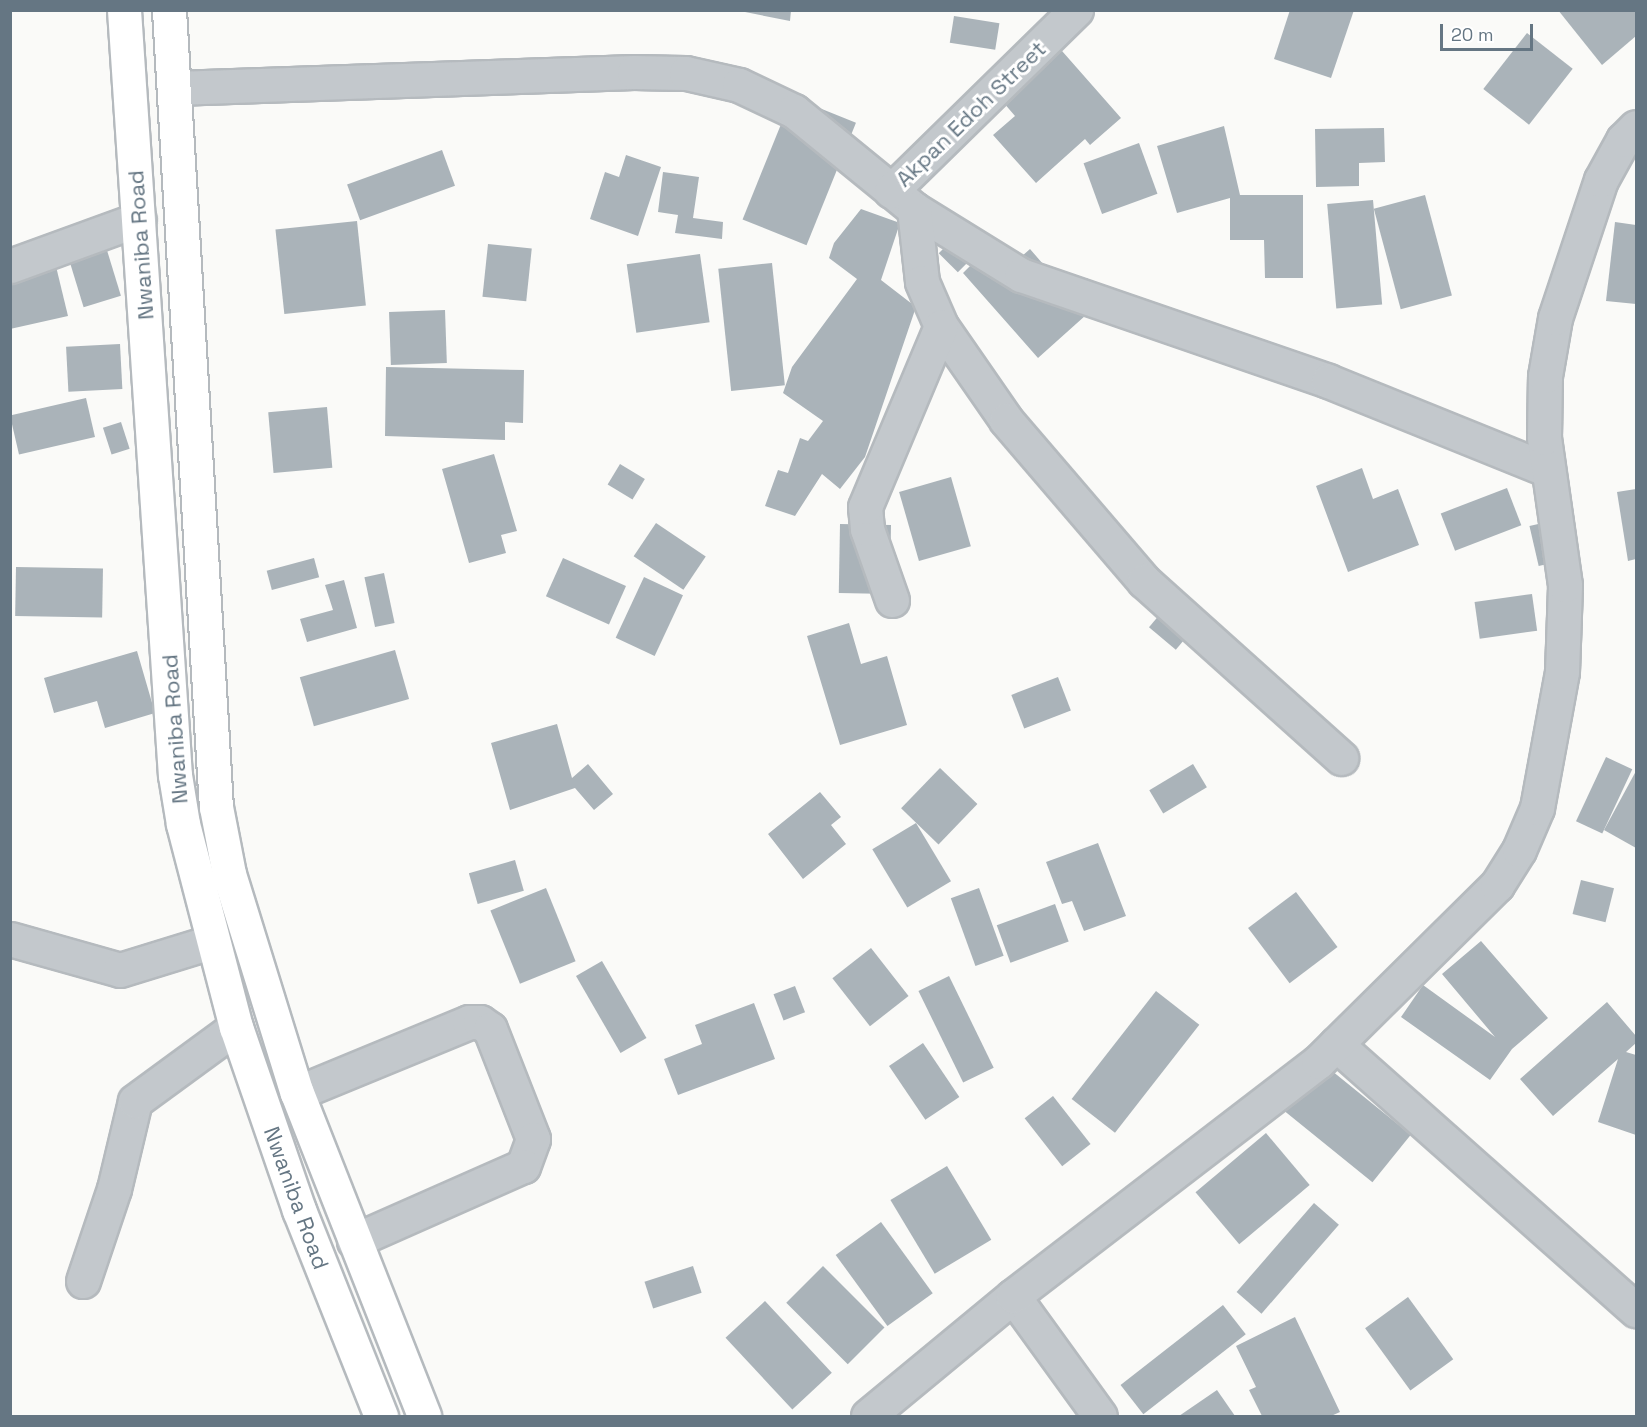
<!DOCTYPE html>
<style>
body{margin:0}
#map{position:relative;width:1647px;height:1427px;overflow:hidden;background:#fafaf8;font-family:"Space Grotesk",sans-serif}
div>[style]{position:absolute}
.building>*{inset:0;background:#aab3b9;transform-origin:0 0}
.roads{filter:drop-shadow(2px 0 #b5babe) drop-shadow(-2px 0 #b5babe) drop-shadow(0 2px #b5babe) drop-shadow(0 -2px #b5babe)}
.minor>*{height:33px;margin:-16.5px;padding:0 16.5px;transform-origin:16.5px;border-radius:16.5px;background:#c3c8cc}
.major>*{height:33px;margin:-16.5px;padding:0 16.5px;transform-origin:16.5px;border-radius:16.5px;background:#fff}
span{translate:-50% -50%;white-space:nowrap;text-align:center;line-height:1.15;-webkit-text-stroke:6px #fff;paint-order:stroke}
.street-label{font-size:22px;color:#657683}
.frame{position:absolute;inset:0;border:12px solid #657683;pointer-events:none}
.scale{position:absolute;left:1440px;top:24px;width:93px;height:27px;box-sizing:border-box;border:3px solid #657683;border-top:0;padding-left:8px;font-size:18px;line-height:21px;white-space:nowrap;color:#657683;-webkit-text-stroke:4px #fff;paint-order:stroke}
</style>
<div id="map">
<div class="building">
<div style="clip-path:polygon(735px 10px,791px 10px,790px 21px)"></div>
<div style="clip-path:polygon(1290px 10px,1354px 10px,1331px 78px,1274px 59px)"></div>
<div style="clip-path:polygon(1558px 10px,1636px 10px,1636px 36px,1602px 65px)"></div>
<div style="left:954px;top:16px;width:46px;height:27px;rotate:9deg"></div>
<div style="left:1527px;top:33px;width:58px;height:71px;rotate:38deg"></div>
<div style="clip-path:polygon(1055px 43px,1121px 118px,1090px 145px,1085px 139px,1036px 183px,993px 135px,1015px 116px,997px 95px)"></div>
<div style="left:792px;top:97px;width:69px;height:132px;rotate:22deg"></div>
<div style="clip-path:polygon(1224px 126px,1240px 195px,1303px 195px,1303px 278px,1265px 278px,1264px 240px,1230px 240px,1230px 198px,1177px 213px,1157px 146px)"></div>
<div style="clip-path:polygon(1384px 128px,1385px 162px,1359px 163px,1359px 186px,1316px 187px,1315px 129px)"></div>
<div style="left:1139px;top:143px;width:54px;height:59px;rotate:70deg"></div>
<div style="left:442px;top:150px;width:38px;height:101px;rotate:70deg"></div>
<div style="clip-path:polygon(626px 155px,661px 167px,638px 236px,590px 219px,605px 172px,619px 177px)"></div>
<div style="clip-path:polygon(663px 172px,699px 177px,693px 218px,723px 222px,722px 239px,675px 233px,678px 215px,658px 212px)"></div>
<div style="left:1425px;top:195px;width:104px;height:53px;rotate:75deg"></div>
<div style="left:1373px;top:200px;width:105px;height:46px;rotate:85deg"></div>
<div style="clip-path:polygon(861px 209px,900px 223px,881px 280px,916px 307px,865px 457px,840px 489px,822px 474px,795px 516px,765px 506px,778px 470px,788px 473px,800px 438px,808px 441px,823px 421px,783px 393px,792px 367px,857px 279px,829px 258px,834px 243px)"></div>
<div style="left:357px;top:221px;width:85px;height:82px;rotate:84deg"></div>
<div style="clip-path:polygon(1615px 222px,1636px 225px,1636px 304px,1606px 301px)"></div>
<div style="left:955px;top:237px;width:27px;height:23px;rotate:45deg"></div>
<div style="left:488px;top:244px;width:44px;height:53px;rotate:6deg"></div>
<div style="left:106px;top:247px;width:51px;height:39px;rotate:73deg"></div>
<div style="clip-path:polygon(1030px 249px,1069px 294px,1087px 278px,1105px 298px,1038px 358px,963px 273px,978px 258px,996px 279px)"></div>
<div style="clip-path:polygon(53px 254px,68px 316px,10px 329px,10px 263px)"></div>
<div style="left:700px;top:254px;width:69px;height:74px;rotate:82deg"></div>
<div style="left:772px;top:263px;width:123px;height:54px;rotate:84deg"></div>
<div style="left:445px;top:310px;width:53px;height:56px;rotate:88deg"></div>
<div style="left:120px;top:344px;width:45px;height:54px;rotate:87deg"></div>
<div style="clip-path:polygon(386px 367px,524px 370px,523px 423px,505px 422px,505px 440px,385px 436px)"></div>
<div style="left:86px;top:398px;width:40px;height:78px;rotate:77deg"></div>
<div style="left:327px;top:407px;width:61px;height:59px;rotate:85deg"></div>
<div style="left:121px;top:422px;width:28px;height:19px;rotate:72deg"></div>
<div style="clip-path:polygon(494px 454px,517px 531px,501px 535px,506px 553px,469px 563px,442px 469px)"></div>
<div style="left:620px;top:464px;width:29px;height:24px;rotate:31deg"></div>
<div style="clip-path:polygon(1362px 468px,1373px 499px,1398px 489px,1419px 545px,1348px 572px,1316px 486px)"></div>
<div style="left:951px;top:477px;width:72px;height:54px;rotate:74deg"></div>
<div style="left:1507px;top:488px;width:40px;height:71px;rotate:69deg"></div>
<div style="clip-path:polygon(1636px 489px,1636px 559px,1628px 561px,1617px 492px)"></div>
<div style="left:1547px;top:522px;width:41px;height:18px;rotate:77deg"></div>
<div style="left:656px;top:523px;width:60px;height:40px;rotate:34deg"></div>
<div style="left:840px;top:524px;width:51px;height:69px;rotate:1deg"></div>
<div style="left:314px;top:558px;width:20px;height:49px;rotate:75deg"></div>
<div style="left:563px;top:558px;width:69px;height:42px;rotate:24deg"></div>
<div style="left:16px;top:567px;width:87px;height:49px;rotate:1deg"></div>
<div style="left:384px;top:573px;width:51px;height:20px;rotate:78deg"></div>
<div style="left:644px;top:577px;width:43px;height:67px;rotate:25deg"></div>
<div style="clip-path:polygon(344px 580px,357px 628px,307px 642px,300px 619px,333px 610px,325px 585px)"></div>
<div style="left:1532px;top:594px;width:37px;height:58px;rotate:82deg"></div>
<div style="left:1176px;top:595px;width:35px;height:42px;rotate:40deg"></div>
<div style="clip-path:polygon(849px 623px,861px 664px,887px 656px,907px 725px,840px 745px,807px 636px)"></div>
<div style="left:395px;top:650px;width:51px;height:99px;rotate:74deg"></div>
<div style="clip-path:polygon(137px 651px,155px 713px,105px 728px,97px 701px,54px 713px,44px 678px)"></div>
<div style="left:1058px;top:677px;width:36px;height:50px;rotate:69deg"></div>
<div style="clip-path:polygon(557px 724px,572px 778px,588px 764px,613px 794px,594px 810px,575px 788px,510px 810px,491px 743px)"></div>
<div style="left:1606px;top:757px;width:29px;height:71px;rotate:25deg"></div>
<div style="left:1193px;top:764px;width:27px;height:51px;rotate:59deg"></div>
<div style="left:940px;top:768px;width:52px;height:56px;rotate:44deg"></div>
<div style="clip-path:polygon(1636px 771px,1636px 848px,1604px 830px)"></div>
<div style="clip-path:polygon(820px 792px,841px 817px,831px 825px,846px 844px,803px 879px,768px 834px)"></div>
<div style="left:916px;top:823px;width:68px;height:51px;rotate:59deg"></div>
<div style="clip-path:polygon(1098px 843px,1126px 916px,1084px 931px,1072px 901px,1062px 904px,1046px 862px)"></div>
<div style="left:515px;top:860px;width:32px;height:48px;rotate:74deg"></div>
<div style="left:1581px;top:880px;width:34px;height:35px;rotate:14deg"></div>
<div style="left:546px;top:888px;width:79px;height:60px;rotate:68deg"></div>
<div style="left:979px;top:888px;width:72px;height:30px;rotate:70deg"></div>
<div style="left:1296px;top:892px;width:69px;height:60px;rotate:53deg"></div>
<div style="left:1055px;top:904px;width:40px;height:62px;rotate:70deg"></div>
<div style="clip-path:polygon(1481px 941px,1548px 1018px,1512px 1049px,1490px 1080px,1401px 1017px,1423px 985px,1495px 1037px,1442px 974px)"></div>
<div style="left:871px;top:948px;width:61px;height:49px;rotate:52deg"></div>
<div style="left:602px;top:961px;width:89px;height:30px;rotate:60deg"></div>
<div style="left:949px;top:976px;width:102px;height:34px;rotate:64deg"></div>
<div style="left:795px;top:986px;width:28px;height:23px;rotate:69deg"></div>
<div style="left:1156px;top:991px;width:55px;height:137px;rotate:38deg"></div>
<div style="clip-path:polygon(1607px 1002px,1636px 1036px,1636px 1043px,1626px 1052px,1636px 1055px,1636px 1135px,1598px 1122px,1618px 1059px,1553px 1116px,1520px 1079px)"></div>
<div style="clip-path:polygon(754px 1003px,775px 1059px,678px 1095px,664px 1059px,702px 1044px,695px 1025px)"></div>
<div style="left:923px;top:1043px;width:65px;height:41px;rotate:56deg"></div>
<div style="left:1316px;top:1058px;width:122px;height:61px;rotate:39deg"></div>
<div style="left:1053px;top:1096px;width:61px;height:36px;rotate:52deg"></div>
<div style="left:1266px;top:1133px;width:68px;height:92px;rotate:50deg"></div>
<div style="left:947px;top:1166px;width:86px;height:66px;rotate:59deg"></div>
<div style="left:1314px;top:1203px;width:33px;height:118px;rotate:41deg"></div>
<div style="left:881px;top:1222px;width:88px;height:56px;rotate:54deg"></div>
<div style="left:693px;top:1266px;width:28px;height:51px;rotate:72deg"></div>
<div style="left:823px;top:1266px;width:87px;height:52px;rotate:45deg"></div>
<div style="left:1408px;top:1297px;width:77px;height:53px;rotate:54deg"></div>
<div style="left:765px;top:1301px;width:98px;height:54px;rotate:47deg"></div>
<div style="left:1223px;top:1305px;width:37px;height:130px;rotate:52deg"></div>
<div style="clip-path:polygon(1295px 1317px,1340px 1412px,1331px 1416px,1262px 1416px,1249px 1390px,1256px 1387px,1236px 1346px)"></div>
<div style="clip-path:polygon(1217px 1390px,1235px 1416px,1179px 1416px)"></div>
</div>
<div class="roads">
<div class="minor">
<div style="left:175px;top:88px;width:459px;rotate:-2deg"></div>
<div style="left:634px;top:72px;width:52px;rotate:1.1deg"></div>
<div style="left:686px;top:73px;width:54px;rotate:12.8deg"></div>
<div style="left:739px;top:85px;width:61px;rotate:25.3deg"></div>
<div style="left:794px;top:111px;width:155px;rotate:39.2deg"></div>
<div style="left:914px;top:209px;width:126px;rotate:31.7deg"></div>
<div style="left:1021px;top:275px;width:325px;rotate:19deg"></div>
<div style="left:1328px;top:381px;width:237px;rotate:22deg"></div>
<div style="left:891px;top:191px;width:259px;rotate:-44.4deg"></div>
<div style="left:914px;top:209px;width:73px;rotate:83.7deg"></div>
<div style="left:922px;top:282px;width:48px;rotate:66.6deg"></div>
<div style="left:941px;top:326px;width:114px;rotate:55.3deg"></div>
<div style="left:1006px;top:420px;width:212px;rotate:49.4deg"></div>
<div style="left:1144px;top:581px;width:265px;rotate:41.9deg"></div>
<div style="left:10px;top:266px;width:137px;rotate:-20deg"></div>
<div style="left:892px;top:600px;width:75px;rotate:-109.4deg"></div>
<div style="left:867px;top:529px;width:22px;rotate:-95deg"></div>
<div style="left:865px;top:507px;width:196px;rotate:-67.2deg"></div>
<div style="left:10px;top:939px;width:114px;rotate:15.7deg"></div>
<div style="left:120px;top:970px;width:95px;rotate:-17.1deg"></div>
<div style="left:1336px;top:1044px;width:401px;rotate:41.6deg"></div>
<div style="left:297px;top:1093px;width:186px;rotate:-22.4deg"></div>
<div style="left:469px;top:1022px;width:11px"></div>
<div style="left:480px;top:1022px;width:12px;rotate:35deg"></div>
<div style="left:490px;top:1029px;width:118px;rotate:68.6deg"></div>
<div style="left:533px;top:1139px;width:29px;rotate:110deg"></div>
<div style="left:523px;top:1166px;width:185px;rotate:156.1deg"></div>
<div style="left:83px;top:1281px;width:97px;rotate:-71.4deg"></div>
<div style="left:114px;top:1189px;width:90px;rotate:-76.6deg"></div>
<div style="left:135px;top:1101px;width:125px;rotate:-36.2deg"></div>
<div style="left:1013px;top:1296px;width:148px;rotate:54.1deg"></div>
<div style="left:868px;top:1416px;width:188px;rotate:-39.6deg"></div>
<div style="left:1013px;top:1296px;width:384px;rotate:-37.5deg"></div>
<div style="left:1318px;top:1062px;width:252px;rotate:-44.7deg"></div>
<div style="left:1497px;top:885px;width:41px;rotate:-57.8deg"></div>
<div style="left:1519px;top:850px;width:46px;rotate:-66.8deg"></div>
<div style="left:1537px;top:808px;width:138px;rotate:-79.6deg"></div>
<div style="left:1562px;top:672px;width:87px;rotate:-88deg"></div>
<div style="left:1565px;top:585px;width:148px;rotate:-98.1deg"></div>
<div style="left:1544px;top:438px;width:62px;rotate:-89.1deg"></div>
<div style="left:1545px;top:376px;width:59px;rotate:-80.2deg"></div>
<div style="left:1555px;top:318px;width:145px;rotate:-71.6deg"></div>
<div style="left:1601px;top:180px;width:46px;rotate:-61.2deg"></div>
<div style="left:1623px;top:140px;width:18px;rotate:-45deg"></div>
</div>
<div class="major">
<div style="left:124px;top:10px;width:767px;rotate:86.19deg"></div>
<div style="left:175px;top:775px;width:50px;rotate:80.7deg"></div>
<div style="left:183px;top:824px;width:210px;rotate:75.4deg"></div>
<div style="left:236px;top:1027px;width:194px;rotate:71deg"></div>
<div style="left:299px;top:1210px;width:222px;rotate:68.3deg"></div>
<div style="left:169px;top:10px;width:798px;rotate:86.63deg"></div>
<div style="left:216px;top:807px;width:68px;rotate:79deg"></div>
<div style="left:229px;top:874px;width:229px;rotate:72.8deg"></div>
<div style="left:297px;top:1093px;width:347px;rotate:68.5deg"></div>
</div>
</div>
<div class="street-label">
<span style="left:971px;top:114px;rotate:-44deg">Akpan Edoh Street</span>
<span style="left:141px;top:245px;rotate:-94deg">Nwaniba Road</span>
<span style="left:175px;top:729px;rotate:-94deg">Nwaniba Road</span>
<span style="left:296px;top:1198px;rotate:70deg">Nwaniba Road</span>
</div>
<div class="frame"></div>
<div class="scale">20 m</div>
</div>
